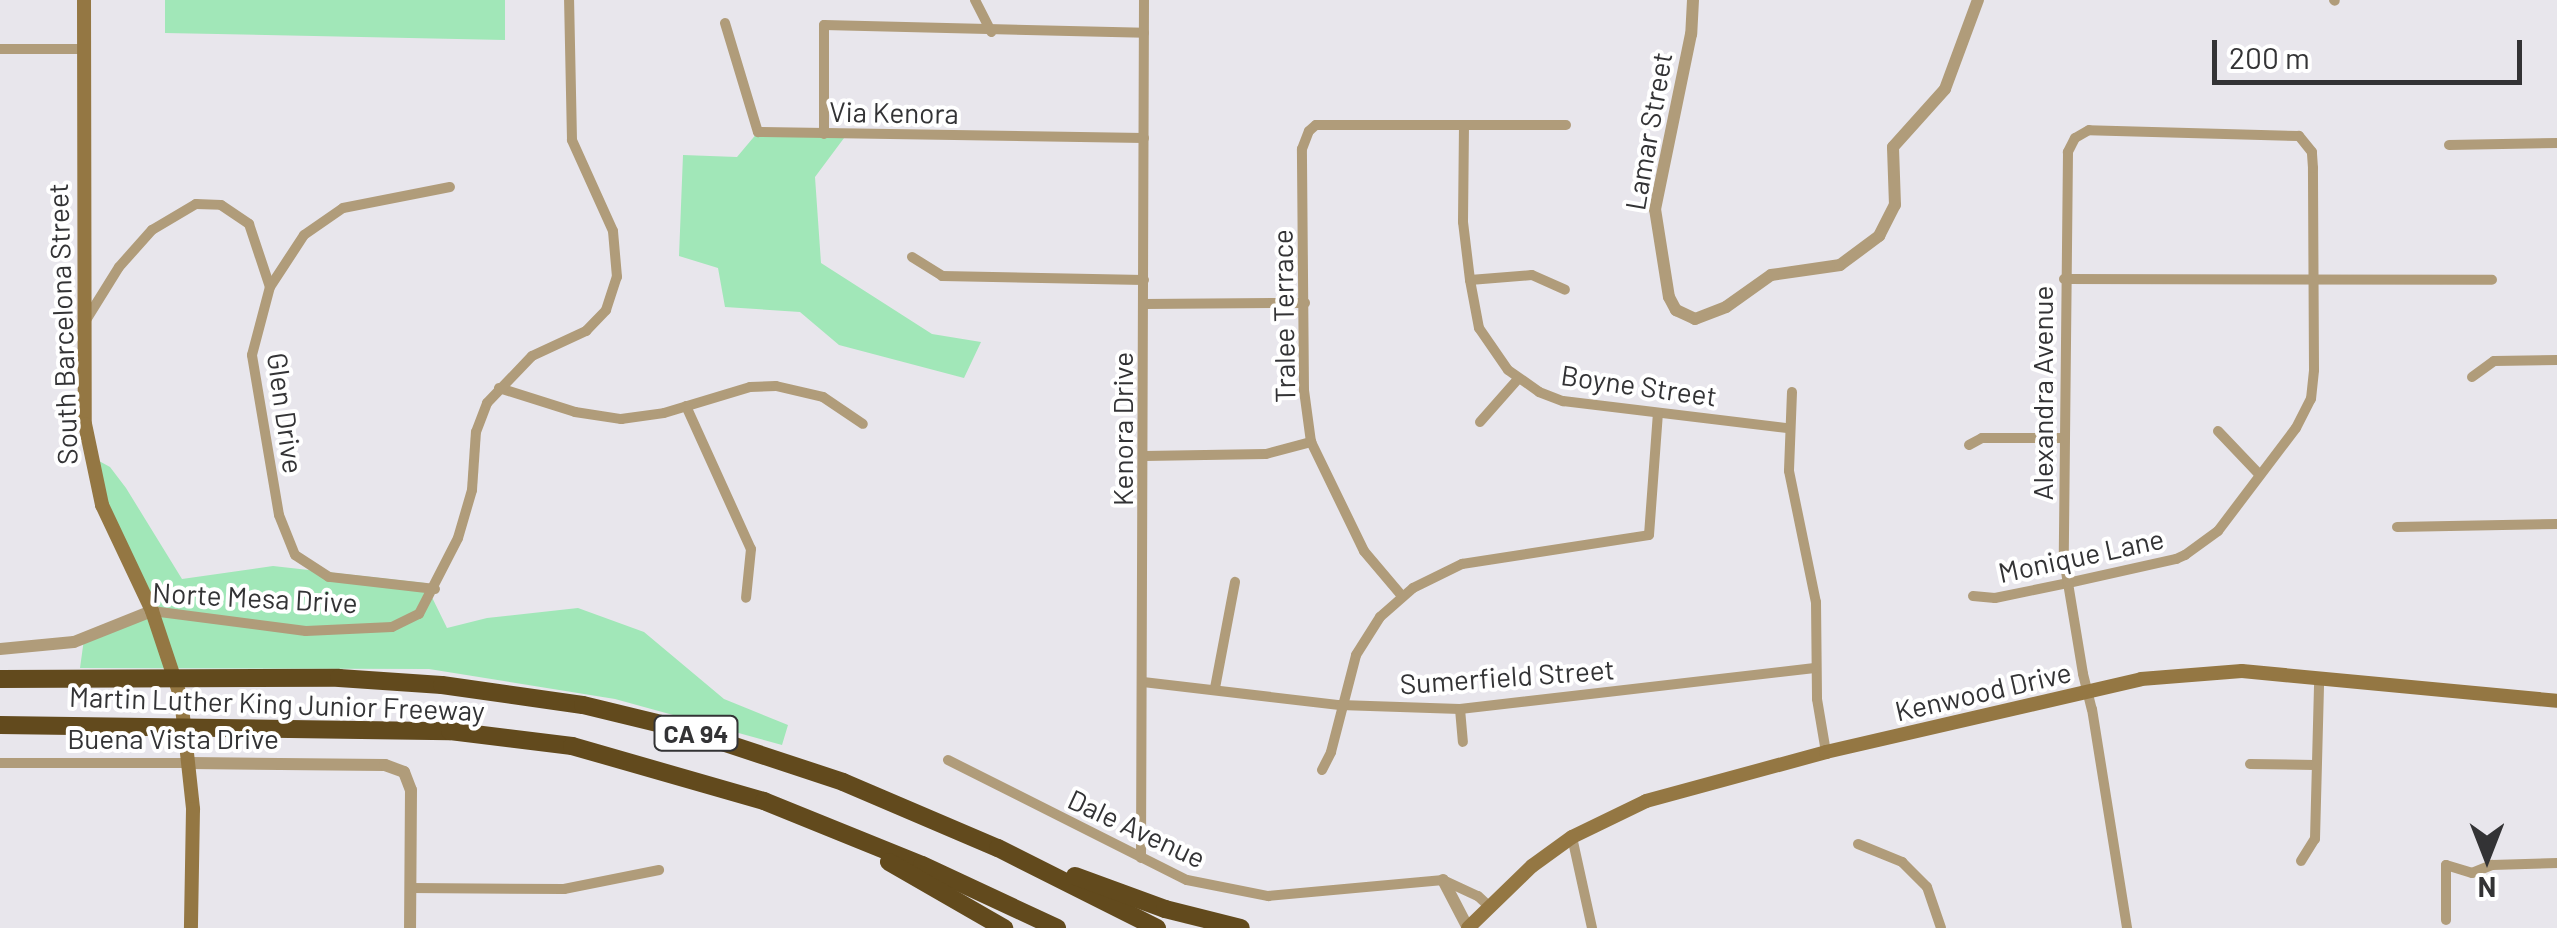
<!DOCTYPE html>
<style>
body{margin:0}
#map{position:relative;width:2557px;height:928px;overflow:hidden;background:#e8e6ec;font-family:Barlow,sans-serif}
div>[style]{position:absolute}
.green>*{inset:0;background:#a1e7b8}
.minor>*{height:10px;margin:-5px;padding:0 5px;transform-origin:5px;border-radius:5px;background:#b09c7a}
.tertiary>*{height:12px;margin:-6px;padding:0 6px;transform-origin:6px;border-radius:6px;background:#b09c7a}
.secondary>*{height:14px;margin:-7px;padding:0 7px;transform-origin:7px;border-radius:7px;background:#947743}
.motorway>*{height:18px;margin:-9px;padding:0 9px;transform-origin:9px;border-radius:9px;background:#624a1d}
span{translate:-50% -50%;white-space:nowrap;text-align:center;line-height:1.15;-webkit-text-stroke:8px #fff;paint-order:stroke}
.shield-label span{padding:2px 8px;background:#fff;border:2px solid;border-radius:8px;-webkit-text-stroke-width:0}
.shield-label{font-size:25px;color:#333335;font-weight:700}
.street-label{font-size:28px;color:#333335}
.north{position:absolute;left:2437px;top:808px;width:100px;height:100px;-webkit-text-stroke:8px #fff;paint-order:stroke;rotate:180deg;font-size:28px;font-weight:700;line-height:40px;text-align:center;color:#333335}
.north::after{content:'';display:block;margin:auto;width:35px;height:45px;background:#333335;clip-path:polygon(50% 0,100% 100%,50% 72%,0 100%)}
.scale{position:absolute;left:2212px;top:40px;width:310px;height:45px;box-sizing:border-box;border:5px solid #333335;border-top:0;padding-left:12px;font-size:30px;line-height:35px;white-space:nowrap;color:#333335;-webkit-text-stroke:8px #fff;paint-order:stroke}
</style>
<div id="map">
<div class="green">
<div style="clip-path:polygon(165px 0,505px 0,505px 40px,165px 33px)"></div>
<div style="clip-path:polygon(758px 132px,847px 134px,815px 177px,821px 263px,932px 334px,981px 342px,964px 378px,839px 345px,800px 312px,725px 307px,718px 268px,679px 256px,683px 155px,737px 157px)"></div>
<div style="clip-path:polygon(90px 456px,110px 467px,126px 488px,182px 579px,273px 566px,425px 583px,447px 628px,487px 618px,578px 608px,644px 632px,724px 699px,788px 725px,782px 745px,615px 699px,429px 669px,80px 668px,84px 639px,151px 611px)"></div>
</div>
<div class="minor">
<div style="left:975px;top:0;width:36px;rotate:63deg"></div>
<div style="left:2334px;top:0;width:1px;rotate:45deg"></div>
<div style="left:725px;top:23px;width:114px;rotate:73.2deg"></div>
<div style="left:758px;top:132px;width:386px;rotate:0.9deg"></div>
<div style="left:0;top:49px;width:84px"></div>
<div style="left:1464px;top:125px;width:97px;rotate:90.6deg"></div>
<div style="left:1463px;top:222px;width:58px;rotate:83.1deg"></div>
<div style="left:1470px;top:280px;width:49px;rotate:79.4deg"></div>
<div style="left:1479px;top:328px;width:51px;rotate:55.4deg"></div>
<div style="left:1508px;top:370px;width:38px;rotate:35deg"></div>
<div style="left:1539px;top:392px;width:26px;rotate:21deg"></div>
<div style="left:1563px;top:401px;width:226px;rotate:6.9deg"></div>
<div style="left:824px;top:134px;width:109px;rotate:-90deg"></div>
<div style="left:824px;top:25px;width:320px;rotate:1.4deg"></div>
<div style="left:2449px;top:145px;width:108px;rotate:-1.1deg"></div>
<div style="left:912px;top:257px;width:36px;rotate:32deg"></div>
<div style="left:942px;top:276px;width:202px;rotate:1.1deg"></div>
<div style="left:2064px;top:279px;width:428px;rotate:0.1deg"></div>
<div style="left:1470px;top:280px;width:62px;rotate:-4.6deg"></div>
<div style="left:1532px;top:275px;width:36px;rotate:24deg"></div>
<div style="left:1144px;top:304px;width:161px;rotate:-0.4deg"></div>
<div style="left:86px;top:320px;width:62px;rotate:-58.1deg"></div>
<div style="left:119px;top:267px;width:50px;rotate:-48.3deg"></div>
<div style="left:152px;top:230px;width:51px;rotate:-30.6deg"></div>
<div style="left:196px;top:204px;width:25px;rotate:2deg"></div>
<div style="left:221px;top:205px;width:34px;rotate:34deg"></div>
<div style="left:249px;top:224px;width:66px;rotate:71.6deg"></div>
<div style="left:2472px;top:377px;width:27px;rotate:-36deg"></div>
<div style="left:2494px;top:361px;width:63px;rotate:-0.9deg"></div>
<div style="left:499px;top:388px;width:80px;rotate:17.5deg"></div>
<div style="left:575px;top:412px;width:47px;rotate:8.7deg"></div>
<div style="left:621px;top:419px;width:43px;rotate:-7.9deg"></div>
<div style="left:664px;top:413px;width:90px;rotate:-16.8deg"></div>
<div style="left:750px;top:387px;width:26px;rotate:-2deg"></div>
<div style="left:776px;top:386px;width:48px;rotate:13.2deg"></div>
<div style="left:823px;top:397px;width:48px;rotate:34deg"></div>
<div style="left:1792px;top:392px;width:79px;rotate:92.2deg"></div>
<div style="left:1789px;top:471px;width:134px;rotate:78.4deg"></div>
<div style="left:1816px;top:602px;width:97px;rotate:89.4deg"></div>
<div style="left:1817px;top:699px;width:54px;rotate:80.4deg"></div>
<div style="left:686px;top:406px;width:157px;rotate:65.6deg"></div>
<div style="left:751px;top:549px;width:49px;rotate:95.8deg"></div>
<div style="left:1480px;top:422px;width:57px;rotate:-48.5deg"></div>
<div style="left:2218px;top:431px;width:58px;rotate:46.4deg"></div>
<div style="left:1969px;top:445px;width:15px;rotate:-28deg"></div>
<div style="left:1982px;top:438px;width:81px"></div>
<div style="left:1144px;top:456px;width:122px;rotate:-0.9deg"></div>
<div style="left:1266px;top:454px;width:47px;rotate:-14.9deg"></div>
<div style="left:2397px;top:527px;width:160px;rotate:-1.1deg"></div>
<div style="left:435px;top:589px;width:107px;rotate:-173.5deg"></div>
<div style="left:329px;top:577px;width:40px;rotate:-147.1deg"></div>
<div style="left:295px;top:555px;width:43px;rotate:-111.8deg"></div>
<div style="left:279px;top:515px;width:162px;rotate:-99.6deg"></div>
<div style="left:252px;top:355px;width:70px;rotate:-75.2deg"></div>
<div style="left:270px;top:287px;width:62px;rotate:-56.8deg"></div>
<div style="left:304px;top:235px;width:47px;rotate:-34.7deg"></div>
<div style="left:343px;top:208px;width:109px;rotate:-11.1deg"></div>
<div style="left:1402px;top:596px;width:59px;rotate:-130.2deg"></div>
<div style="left:1364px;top:551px;width:121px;rotate:-115.9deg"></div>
<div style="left:1311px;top:442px;width:52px;rotate:-97.7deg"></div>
<div style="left:1304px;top:390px;width:241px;rotate:-90.5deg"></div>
<div style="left:1302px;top:149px;width:19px;rotate:-69deg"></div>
<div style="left:1309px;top:131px;width:9px;rotate:-41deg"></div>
<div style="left:1316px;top:125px;width:250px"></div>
<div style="left:1973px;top:596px;width:22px;rotate:5deg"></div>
<div style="left:1995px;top:598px;width:75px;rotate:-11.6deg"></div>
<div style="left:2068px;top:583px;width:111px;rotate:-12.5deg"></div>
<div style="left:2176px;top:559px;width:10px;rotate:-24deg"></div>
<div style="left:2185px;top:555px;width:41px;rotate:-36deg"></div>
<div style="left:2218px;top:531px;width:129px;rotate:-52.9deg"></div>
<div style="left:2296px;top:428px;width:33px;rotate:-63deg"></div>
<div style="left:2311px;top:399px;width:29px;rotate:-84deg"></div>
<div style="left:2314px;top:370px;width:202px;rotate:-90.3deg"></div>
<div style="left:2313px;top:168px;width:16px;rotate:-94deg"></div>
<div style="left:2312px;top:152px;width:21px;rotate:-129deg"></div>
<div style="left:2299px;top:136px;width:210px;rotate:-178.4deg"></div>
<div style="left:2089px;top:130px;width:16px;rotate:150deg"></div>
<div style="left:2075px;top:138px;width:16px;rotate:117deg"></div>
<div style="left:2068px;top:152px;width:407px;rotate:90.6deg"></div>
<div style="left:2064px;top:559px;width:24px;rotate:81deg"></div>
<div style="left:2068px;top:583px;width:92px;rotate:80.6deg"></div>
<div style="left:2083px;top:674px;width:36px;rotate:76deg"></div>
<div style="left:2092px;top:709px;width:222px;rotate:80.9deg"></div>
<div style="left:152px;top:611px;width:155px;rotate:7.4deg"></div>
<div style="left:306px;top:631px;width:86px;rotate:-2.7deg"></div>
<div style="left:392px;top:627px;width:30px;rotate:-26deg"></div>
<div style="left:419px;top:614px;width:85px;rotate:-62.8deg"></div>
<div style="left:458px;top:538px;width:50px;rotate:-73.7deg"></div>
<div style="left:472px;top:490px;width:58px;rotate:-86.1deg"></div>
<div style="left:476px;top:432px;width:31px;rotate:-69deg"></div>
<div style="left:487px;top:403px;width:65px;rotate:-46.2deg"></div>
<div style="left:532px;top:356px;width:60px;rotate:-24.8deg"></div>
<div style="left:586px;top:331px;width:29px;rotate:-46deg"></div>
<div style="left:606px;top:310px;width:35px;rotate:-72deg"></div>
<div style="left:617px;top:277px;width:46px;rotate:-95deg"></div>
<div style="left:613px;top:231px;width:100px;rotate:-114.3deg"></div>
<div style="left:572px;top:140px;width:140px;rotate:-91.2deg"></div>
<div style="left:1143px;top:682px;width:198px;rotate:6.7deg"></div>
<div style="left:1340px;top:705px;width:120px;rotate:1.9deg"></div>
<div style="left:1460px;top:709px;width:357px;rotate:-6.6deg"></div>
<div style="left:1215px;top:688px;width:108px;rotate:-79.3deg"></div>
<div style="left:1460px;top:709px;width:33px;rotate:85deg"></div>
<div style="left:948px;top:760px;width:267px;rotate:26.7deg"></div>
<div style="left:1187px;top:880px;width:83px;rotate:11.2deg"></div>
<div style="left:1268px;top:896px;width:176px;rotate:-5.2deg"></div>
<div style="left:1443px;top:880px;width:38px;rotate:25deg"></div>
<div style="left:1478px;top:896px;width:16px;rotate:43deg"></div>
<div style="left:0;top:763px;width:190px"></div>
<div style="left:2250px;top:764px;width:65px;rotate:0.9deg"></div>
<div style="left:1322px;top:770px;width:20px;rotate:-63deg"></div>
<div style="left:1331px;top:752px;width:100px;rotate:-75.5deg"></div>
<div style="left:1356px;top:655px;width:45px;rotate:-57.7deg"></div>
<div style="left:1380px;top:617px;width:44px;rotate:-41.3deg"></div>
<div style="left:1413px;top:588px;width:55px;rotate:-26.1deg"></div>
<div style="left:1462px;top:564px;width:189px;rotate:-8.8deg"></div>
<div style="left:1649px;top:535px;width:122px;rotate:-85.8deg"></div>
<div style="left:1572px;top:837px;width:93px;rotate:77.6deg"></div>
<div style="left:1858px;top:844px;width:48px;rotate:22.2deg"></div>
<div style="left:1902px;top:862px;width:35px;rotate:45deg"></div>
<div style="left:1927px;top:887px;width:43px;rotate:71.1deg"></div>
<div style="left:1141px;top:858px;width:858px;rotate:-89.8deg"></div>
<div style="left:2301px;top:861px;width:26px;rotate:-58deg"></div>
<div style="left:2315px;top:839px;width:158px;rotate:-88.5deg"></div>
<div style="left:411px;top:888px;width:153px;rotate:0.4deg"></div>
<div style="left:564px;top:889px;width:97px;rotate:-11.3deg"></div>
<div style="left:2446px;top:920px;width:55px;rotate:-90deg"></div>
<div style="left:2446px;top:865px;width:27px;rotate:17deg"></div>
<div style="left:2472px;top:873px;width:22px;rotate:-22deg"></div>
<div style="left:2492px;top:865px;width:65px;rotate:-1.8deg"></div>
</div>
<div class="tertiary">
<div style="left:1693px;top:0;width:34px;rotate:93deg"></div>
<div style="left:1691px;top:34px;width:179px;rotate:101.6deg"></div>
<div style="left:1655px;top:209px;width:89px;rotate:81deg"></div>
<div style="left:1669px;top:297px;width:15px;rotate:62deg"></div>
<div style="left:1676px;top:310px;width:21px;rotate:25deg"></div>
<div style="left:1695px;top:319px;width:33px;rotate:-21deg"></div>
<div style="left:1726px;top:307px;width:55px;rotate:-35.4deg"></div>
<div style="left:1771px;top:275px;width:70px;rotate:-8.2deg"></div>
<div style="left:1840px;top:265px;width:49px;rotate:-36.6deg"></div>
<div style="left:1879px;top:236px;width:35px;rotate:-63deg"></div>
<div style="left:1895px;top:205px;width:58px;rotate:-92deg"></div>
<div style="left:1893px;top:147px;width:78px;rotate:-48.1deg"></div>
<div style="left:1945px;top:89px;width:95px;rotate:-69.7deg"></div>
<div style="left:0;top:649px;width:74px;rotate:-5.4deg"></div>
<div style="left:74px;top:642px;width:84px;rotate:-21.7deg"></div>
<div style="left:190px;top:763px;width:195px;rotate:0.6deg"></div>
<div style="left:385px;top:765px;width:20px;rotate:20deg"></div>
<div style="left:404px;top:772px;width:19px;rotate:69deg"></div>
<div style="left:411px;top:790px;width:138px;rotate:90.4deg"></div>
<div style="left:1443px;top:880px;width:54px;rotate:62.5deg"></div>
</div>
<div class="secondary">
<div style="left:84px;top:0;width:424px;rotate:89.9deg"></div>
<div style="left:85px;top:424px;width:83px;rotate:78.1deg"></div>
<div style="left:102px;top:505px;width:117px;rotate:64.7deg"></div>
<div style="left:152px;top:611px;width:92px;rotate:71.6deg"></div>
<div style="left:181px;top:698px;width:112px;rotate:83.8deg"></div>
<div style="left:193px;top:809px;width:119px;rotate:91deg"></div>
<div style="left:1468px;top:928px;width:89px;rotate:-44.1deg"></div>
<div style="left:1532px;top:866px;width:49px;rotate:-35.9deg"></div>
<div style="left:1572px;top:837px;width:82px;rotate:-25.9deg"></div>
<div style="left:1646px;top:801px;width:187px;rotate:-15.2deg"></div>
<div style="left:1826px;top:752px;width:323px;rotate:-13deg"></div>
<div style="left:2141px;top:679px;width:101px;rotate:-4.5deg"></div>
<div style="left:2242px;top:671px;width:316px;rotate:5.4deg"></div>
</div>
<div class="motorway">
<div style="left:0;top:679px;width:339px;rotate:-0.2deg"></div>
<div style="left:339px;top:678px;width:103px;rotate:3.9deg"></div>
<div style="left:442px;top:685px;width:142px;rotate:8.1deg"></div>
<div style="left:583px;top:705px;width:106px;rotate:13.6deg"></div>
<div style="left:686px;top:730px;width:165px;rotate:18.3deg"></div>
<div style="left:843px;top:782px;width:168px;rotate:23.1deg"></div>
<div style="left:998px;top:848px;width:178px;rotate:26.7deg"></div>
<div style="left:0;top:725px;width:450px;rotate:0.8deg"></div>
<div style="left:450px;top:731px;width:123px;rotate:7deg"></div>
<div style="left:572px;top:746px;width:200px;rotate:16deg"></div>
<div style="left:764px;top:801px;width:170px;rotate:22.1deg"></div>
<div style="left:922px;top:865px;width:149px;rotate:25deg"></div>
<div style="left:889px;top:862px;width:133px;rotate:29.9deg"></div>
<div style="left:1075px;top:876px;width:96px;rotate:20.1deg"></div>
<div style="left:1165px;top:909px;width:78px;rotate:14deg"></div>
</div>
<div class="shield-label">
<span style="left:696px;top:733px">CA 94</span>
</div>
<div class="street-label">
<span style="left:894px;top:112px;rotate:1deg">Via Kenora</span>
<span style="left:1648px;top:131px;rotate:-80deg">Lamar Street</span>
<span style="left:1283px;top:316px;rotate:-91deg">Tralee Terrace</span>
<span style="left:62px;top:324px;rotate:-92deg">South Barcelona Street</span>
<span style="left:1639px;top:385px;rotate:8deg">Boyne Street</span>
<span style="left:2042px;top:393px;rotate:-90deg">Alexandra Avenue</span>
<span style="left:286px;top:413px;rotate:82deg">Glen Drive</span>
<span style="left:1122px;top:429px;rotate:-90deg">Kenora Drive</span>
<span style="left:2081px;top:555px;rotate:-12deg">Monique Lane</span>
<span style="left:255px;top:597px;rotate:3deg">Norte Mesa Drive</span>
<span style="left:1507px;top:676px;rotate:-4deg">Sumerfield Street</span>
<span style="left:1983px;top:691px;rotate:-13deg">Kenwood Drive</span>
<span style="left:277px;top:703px;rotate:2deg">Martin Luther King Junior Freeway</span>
<span style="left:173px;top:738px">Buena Vista Drive</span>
<span style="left:1137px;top:828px;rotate:25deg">Dale Avenue</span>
</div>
<div class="north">N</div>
<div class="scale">200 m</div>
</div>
